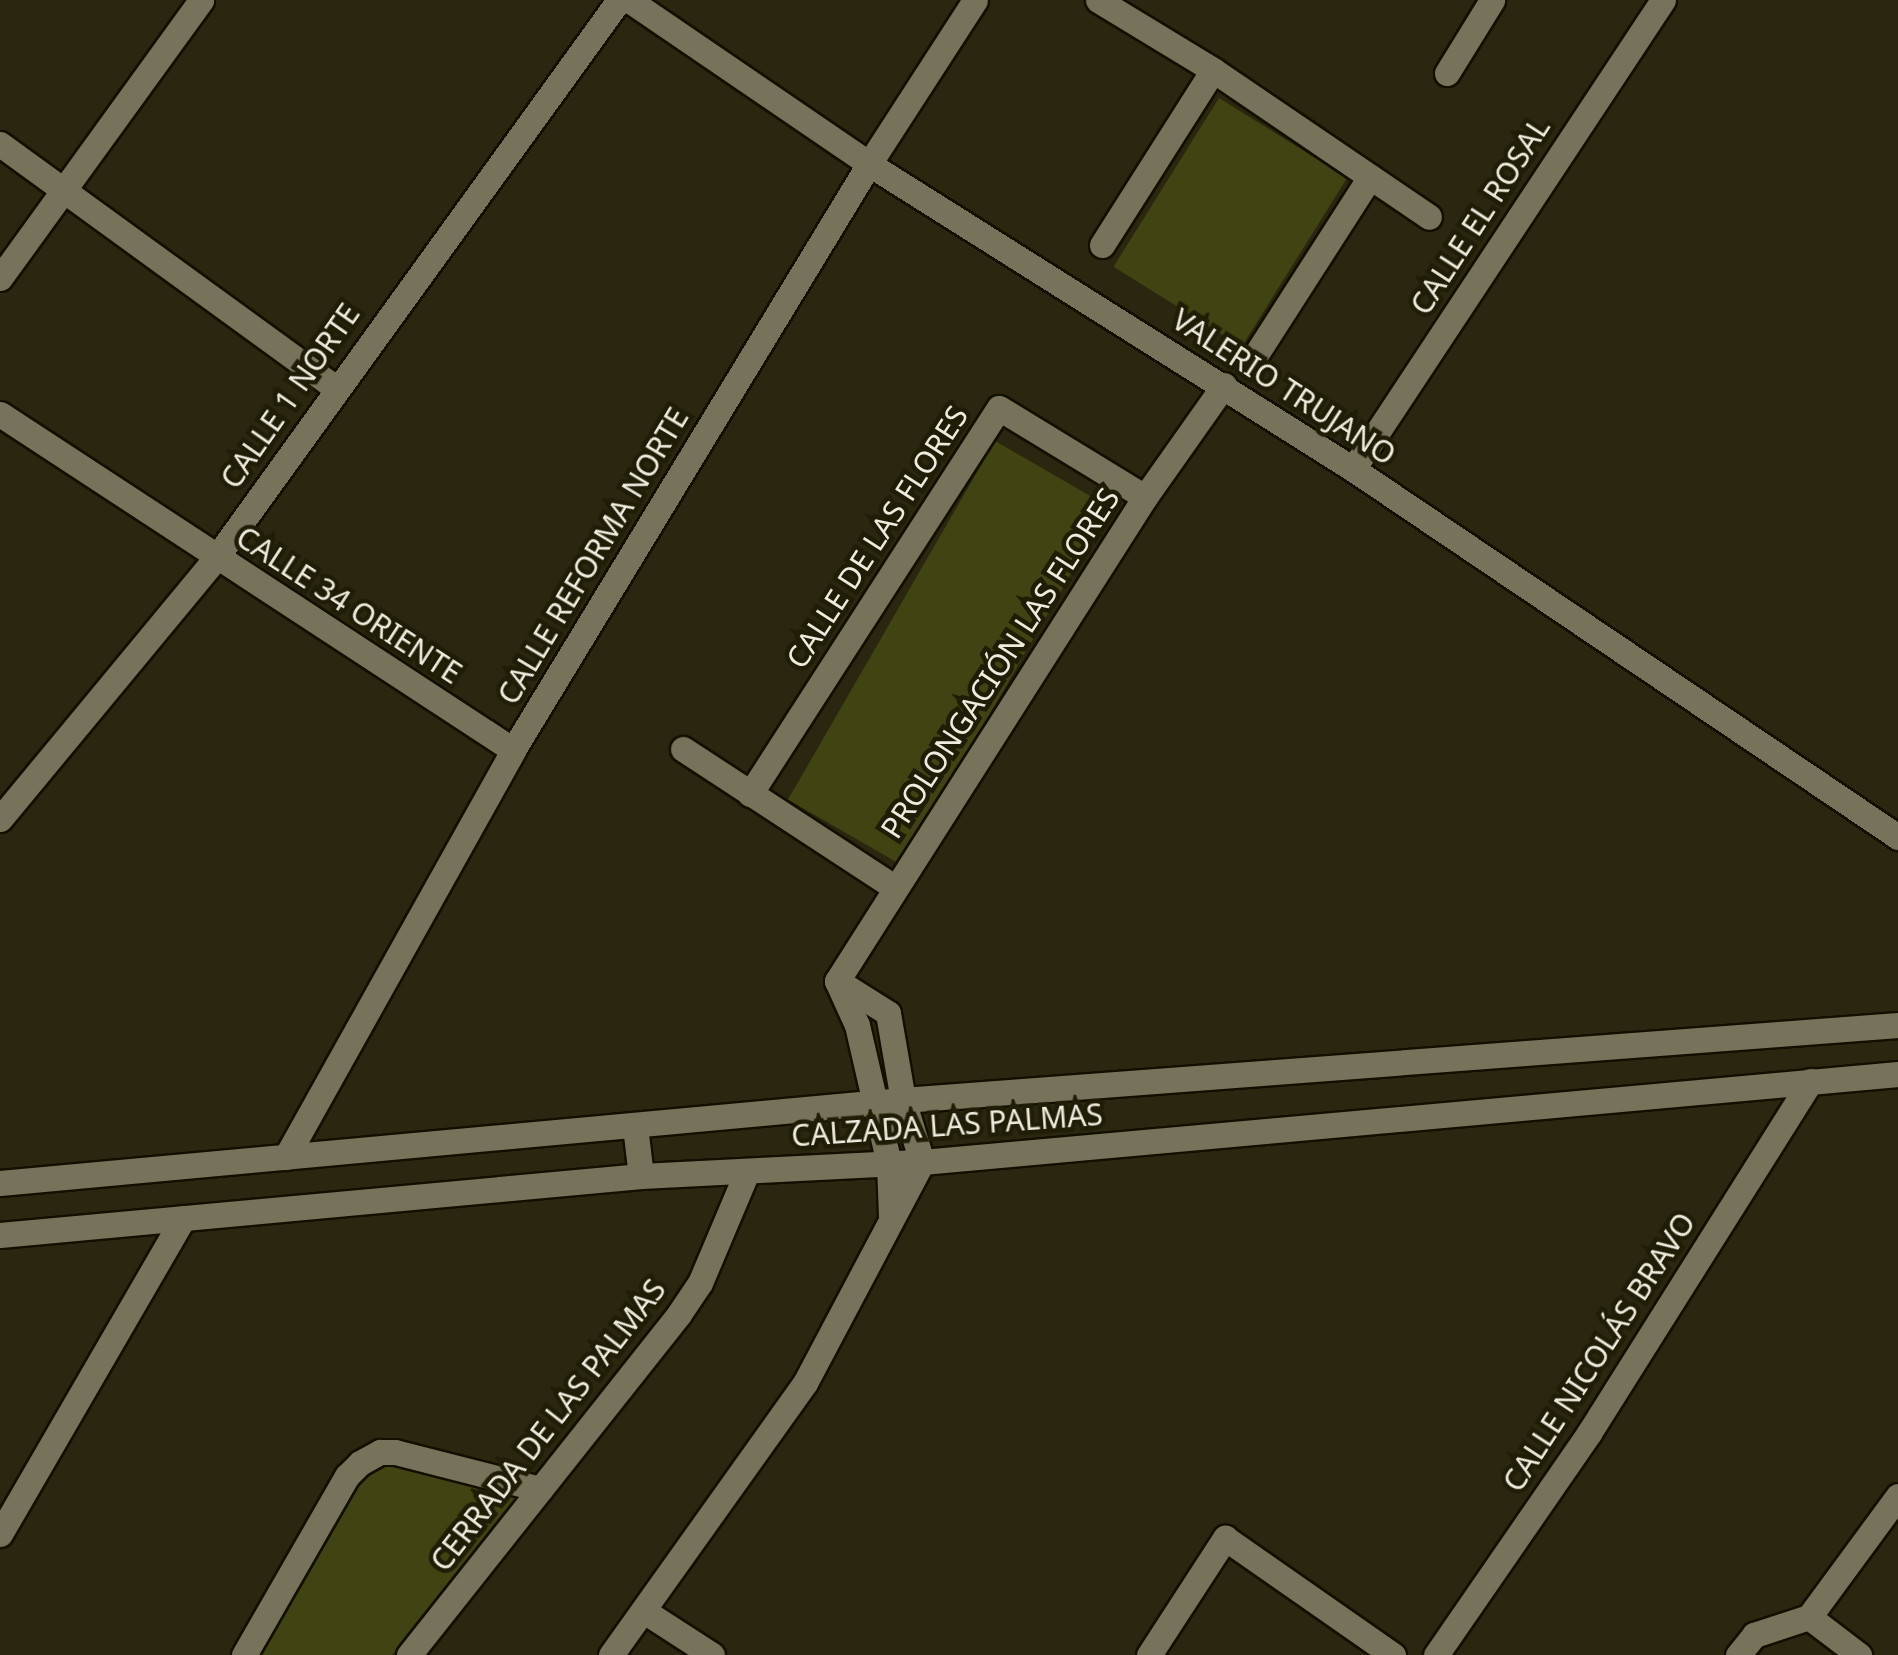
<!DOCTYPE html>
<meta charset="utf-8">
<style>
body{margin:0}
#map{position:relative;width:1898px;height:1655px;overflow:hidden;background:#2a2610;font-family:"Noto Sans",sans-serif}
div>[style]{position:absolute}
.green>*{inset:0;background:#404412;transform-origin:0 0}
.roads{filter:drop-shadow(2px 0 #130f00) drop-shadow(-2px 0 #130f00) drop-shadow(0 2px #130f00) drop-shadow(0 -2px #130f00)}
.minor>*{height:25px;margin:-12.5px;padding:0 12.5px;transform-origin:12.5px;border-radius:12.5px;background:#77735a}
.tertiary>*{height:25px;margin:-12.5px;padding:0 12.5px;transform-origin:12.5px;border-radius:12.5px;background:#77735a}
.secondary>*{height:25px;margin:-12.5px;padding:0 12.5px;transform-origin:12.5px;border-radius:12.5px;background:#77735a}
span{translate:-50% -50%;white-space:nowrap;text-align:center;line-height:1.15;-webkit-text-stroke:9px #201d07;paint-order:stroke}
.street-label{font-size:30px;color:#eeecde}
</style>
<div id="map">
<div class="green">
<div style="left:1219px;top:98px;width:151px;height:199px;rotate:32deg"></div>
<div style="left:995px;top:441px;width:132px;height:414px;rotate:30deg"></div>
<div style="clip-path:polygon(389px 1458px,521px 1499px,392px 1655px,258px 1655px,302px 1582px,352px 1482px)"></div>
</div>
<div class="roads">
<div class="minor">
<div style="left:629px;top:0;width:291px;rotate:34.3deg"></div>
<div style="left:869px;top:164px;width:572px;rotate:32.22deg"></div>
<div style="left:1353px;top:469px;width:658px;rotate:34.03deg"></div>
<div style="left:1098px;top:0;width:135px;rotate:31.3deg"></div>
<div style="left:1213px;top:70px;width:261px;rotate:34.2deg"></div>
<div style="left:1447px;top:73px;width:86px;rotate:-58.3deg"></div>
<div style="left:0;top:144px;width:414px;rotate:36deg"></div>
<div style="left:1102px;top:245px;width:207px;rotate:-57.6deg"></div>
<div style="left:0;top:278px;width:343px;rotate:-54.1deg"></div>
<div style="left:1255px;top:356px;width:213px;rotate:-57.3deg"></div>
<div style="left:0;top:414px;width:613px;rotate:33.22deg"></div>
<div style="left:1353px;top:469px;width:562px;rotate:-56.54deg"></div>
<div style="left:683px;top:749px;width:252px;rotate:33.2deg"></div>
<div style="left:750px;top:794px;width:459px;rotate:-57.2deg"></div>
<div style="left:999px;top:408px;width:171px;rotate:31.4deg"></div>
<div style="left:0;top:819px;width:339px;rotate:-50.4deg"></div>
<div style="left:216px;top:558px;width:688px;rotate:-54.16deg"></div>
<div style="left:837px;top:981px;width:574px;rotate:-57.53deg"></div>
<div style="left:1145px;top:497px;width:137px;rotate:-54.8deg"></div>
<div style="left:837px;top:981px;width:48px;rotate:65.6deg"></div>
<div style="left:857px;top:1025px;width:143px;rotate:77deg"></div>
<div style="left:889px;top:1164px;width:53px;rotate:87.8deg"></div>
<div style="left:0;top:1534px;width:365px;rotate:-59.9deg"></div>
<div style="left:644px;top:1611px;width:81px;rotate:32.9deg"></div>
<div style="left:1809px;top:1617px;width:63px;rotate:37.2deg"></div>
<div style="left:244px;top:1655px;width:207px;rotate:-60.1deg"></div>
<div style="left:347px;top:1476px;width:18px;rotate:-45deg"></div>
<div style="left:360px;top:1463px;width:23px;rotate:-29deg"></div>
<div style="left:380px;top:1452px;width:15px"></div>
<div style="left:395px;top:1452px;width:150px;rotate:14.3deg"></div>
<div style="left:409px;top:1655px;width:435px;rotate:-51.6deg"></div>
<div style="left:679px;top:1314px;width:37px;rotate:-56deg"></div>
<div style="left:700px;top:1283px;width:121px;rotate:-67.1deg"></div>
<div style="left:611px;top:1655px;width:334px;rotate:-54.5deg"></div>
<div style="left:805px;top:1383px;width:250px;rotate:-62.1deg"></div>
<div style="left:922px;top:1162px;width:65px;rotate:-107deg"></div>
<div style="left:903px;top:1100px;width:88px;rotate:-99.8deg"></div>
<div style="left:888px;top:1013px;width:60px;rotate:-147.9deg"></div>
<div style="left:1149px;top:1655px;width:140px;rotate:-57deg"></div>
<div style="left:1225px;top:1538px;width:205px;rotate:34.9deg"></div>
<div style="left:1436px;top:1655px;width:270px;rotate:-55.4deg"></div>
<div style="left:1589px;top:1433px;width:416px;rotate:-57.8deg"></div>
<div style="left:1738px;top:1655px;width:26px;rotate:-51deg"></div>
<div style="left:1754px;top:1635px;width:58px;rotate:-18.1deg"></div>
<div style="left:1809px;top:1617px;width:150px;rotate:-53.7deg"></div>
</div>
<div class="tertiary">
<div style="left:286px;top:1157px;width:466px;rotate:-60.8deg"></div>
<div style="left:513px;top:750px;width:686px;rotate:-58.72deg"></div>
<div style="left:869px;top:164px;width:195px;rotate:-57.1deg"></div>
</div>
<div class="secondary">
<div style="left:635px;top:1126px;width:50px;rotate:83.2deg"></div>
<div style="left:0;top:1183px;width:907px;rotate:-5.25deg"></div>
<div style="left:903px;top:1100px;width:998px;rotate:-4.31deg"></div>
<div style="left:0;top:1235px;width:644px;rotate:-5.26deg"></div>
<div style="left:641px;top:1176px;width:281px;rotate:-2.9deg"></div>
<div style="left:922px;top:1162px;width:980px;rotate:-5.15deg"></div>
</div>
</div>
<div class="street-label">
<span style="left:1480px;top:216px;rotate:-57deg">CALLE EL ROSAL</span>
<span style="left:1284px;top:387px;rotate:33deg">VALERIO TRUJANO</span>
<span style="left:290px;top:396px;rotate:-55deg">CALLE 1 NORTE</span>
<span style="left:877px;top:537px;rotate:-57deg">CALLE DE LAS FLORES</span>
<span style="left:593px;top:556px;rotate:-59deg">CALLE REFORMA NORTE</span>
<span style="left:349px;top:605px;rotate:33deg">CALLE 34 ORIENTE</span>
<span style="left:1000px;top:663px;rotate:-57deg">PROLONGACIÓN LAS FLORES</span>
<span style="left:947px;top:1125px;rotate:-4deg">CALZADA LAS PALMAS</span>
<span style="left:1599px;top:1352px;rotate:-57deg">CALLE NICOLÁS BRAVO</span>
<span style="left:548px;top:1425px;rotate:-52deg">CERRADA DE LAS PALMAS</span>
</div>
</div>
